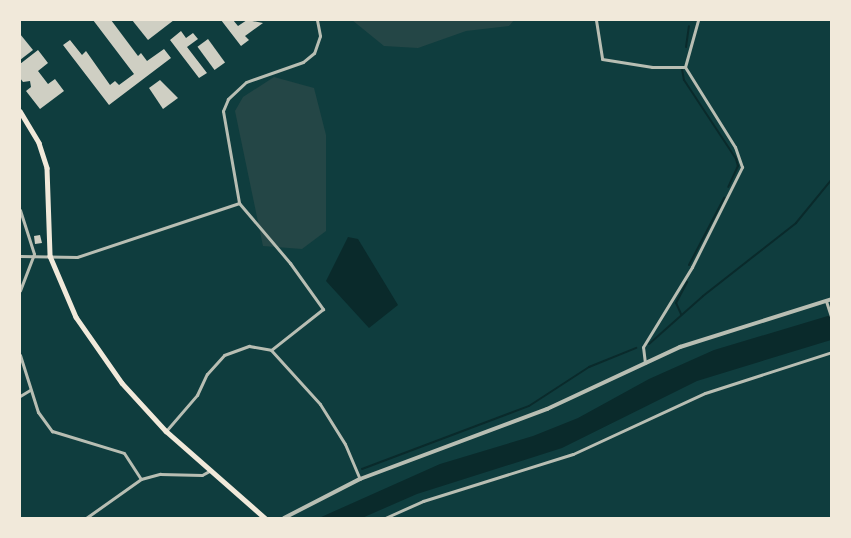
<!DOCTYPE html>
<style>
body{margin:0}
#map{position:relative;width:851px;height:538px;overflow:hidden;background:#0f3d3e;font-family:"Sofia Sans Condensed",sans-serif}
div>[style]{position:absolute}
.green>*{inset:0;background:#244646}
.water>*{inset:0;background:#0a2a2b}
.stream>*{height:2px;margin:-1px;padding:0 1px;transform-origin:1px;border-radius:1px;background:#0a2a2b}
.building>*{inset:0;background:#cfcfc3;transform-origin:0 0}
.minor>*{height:3px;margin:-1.5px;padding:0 1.5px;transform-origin:1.5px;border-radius:1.5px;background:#b8beb3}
.tertiary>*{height:4px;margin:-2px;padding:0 2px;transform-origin:2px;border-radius:2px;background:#b8beb3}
.secondary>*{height:4.5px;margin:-2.25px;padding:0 2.25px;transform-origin:2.25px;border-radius:2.25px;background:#f1e9da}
span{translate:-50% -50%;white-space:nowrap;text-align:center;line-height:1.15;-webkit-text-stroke:6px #f1e9da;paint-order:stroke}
.frame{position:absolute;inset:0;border:21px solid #f1e9da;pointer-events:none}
</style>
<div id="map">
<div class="green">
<div style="clip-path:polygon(352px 20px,514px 20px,509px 26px,466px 31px,418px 48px,384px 46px)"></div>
<div style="clip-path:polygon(274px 77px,314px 88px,326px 135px,326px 231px,302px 249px,263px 246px,235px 111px,243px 97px)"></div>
</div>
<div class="water">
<div style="clip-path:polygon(348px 237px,358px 239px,398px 305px,369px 328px,326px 281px)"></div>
<div style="clip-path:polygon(831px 315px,831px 340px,697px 381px,562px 448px,417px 494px,362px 518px,319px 518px,440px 464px,533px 436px,578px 418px,649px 379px,714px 350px)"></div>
</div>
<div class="stream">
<div style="left:686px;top:47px;width:21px;rotate:-82deg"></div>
<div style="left:682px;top:69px;width:11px;rotate:80deg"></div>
<div style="left:684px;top:80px;width:95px;rotate:56.6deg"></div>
<div style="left:736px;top:159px;width:7px;rotate:74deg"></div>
<div style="left:738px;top:166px;width:23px;rotate:115deg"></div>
<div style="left:689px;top:265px;width:76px;rotate:-62.4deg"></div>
<div style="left:681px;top:314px;width:12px;rotate:-114deg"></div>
<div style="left:676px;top:303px;width:24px;rotate:-62deg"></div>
<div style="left:649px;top:344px;width:72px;rotate:-41.6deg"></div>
<div style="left:703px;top:296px;width:118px;rotate:-38.1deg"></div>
<div style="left:796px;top:223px;width:57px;rotate:-50.7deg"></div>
<div style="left:362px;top:469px;width:178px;rotate:-20.7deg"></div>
<div style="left:529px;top:406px;width:72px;rotate:-33deg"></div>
<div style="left:589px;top:367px;width:51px;rotate:-22deg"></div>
</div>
<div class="building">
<div style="clip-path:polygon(93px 20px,111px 20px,138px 56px,141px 53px,147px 61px,164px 49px,171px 58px,109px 105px,63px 45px,70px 40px,82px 55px,86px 51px,110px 85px,115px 81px,119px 85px,134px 74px)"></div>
<div style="clip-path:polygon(132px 20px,174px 20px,148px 40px)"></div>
<div style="clip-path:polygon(221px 20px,233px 20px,238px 26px,247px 20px,263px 23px,245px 36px,249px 40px,241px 46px)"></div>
<div style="clip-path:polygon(181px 31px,186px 38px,193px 33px,198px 39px,187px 47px,207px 73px,199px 78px,170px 40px)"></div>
<div style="clip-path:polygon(20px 34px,33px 50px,20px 60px)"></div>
<div style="left:208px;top:39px;width:29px;height:13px;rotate:54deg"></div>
<div style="clip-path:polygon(38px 50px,48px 63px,38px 71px,48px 84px,55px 79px,64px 91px,40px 109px,26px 91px,31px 87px,30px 81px,23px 82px,20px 78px,20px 64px)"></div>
<div style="clip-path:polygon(160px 80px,178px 98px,163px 109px,149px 88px)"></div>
<div style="clip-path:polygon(40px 235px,42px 243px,35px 244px,34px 236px)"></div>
</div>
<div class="minor">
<div style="left:317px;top:20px;width:16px;rotate:79deg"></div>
<div style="left:320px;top:36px;width:18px;rotate:109deg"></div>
<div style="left:314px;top:53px;width:14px;rotate:141deg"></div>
<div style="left:303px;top:62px;width:60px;rotate:160.7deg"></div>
<div style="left:246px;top:82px;width:25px;rotate:137deg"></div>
<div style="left:228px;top:99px;width:13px;rotate:113deg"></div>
<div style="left:223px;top:111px;width:93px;rotate:80.1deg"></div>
<div style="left:239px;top:203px;width:79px;rotate:49.6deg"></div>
<div style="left:290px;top:263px;width:57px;rotate:54.3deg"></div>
<div style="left:323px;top:309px;width:66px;rotate:141.7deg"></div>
<div style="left:271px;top:350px;width:73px;rotate:47.8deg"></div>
<div style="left:320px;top:404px;width:47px;rotate:58deg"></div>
<div style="left:345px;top:444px;width:38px;rotate:67deg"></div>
<div style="left:596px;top:20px;width:39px;rotate:81deg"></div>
<div style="left:602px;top:59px;width:51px;rotate:9.1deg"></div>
<div style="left:652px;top:67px;width:33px"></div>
<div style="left:685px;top:67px;width:49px;rotate:-74.5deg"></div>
<div style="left:20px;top:210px;width:46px;rotate:72.3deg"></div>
<div style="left:34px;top:254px;width:39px;rotate:111deg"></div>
<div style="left:20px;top:256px;width:57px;rotate:1deg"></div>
<div style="left:77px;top:257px;width:171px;rotate:-18.4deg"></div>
<div style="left:826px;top:301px;width:20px;rotate:72deg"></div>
<div style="left:20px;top:355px;width:60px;rotate:72.5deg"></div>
<div style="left:38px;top:412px;width:24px;rotate:54deg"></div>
<div style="left:52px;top:431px;width:75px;rotate:17deg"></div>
<div style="left:124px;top:453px;width:31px;rotate:57deg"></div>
<div style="left:645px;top:363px;width:16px;rotate:-97deg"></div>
<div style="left:643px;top:347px;width:94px;rotate:-58.5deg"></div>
<div style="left:692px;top:267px;width:112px;rotate:-63.4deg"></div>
<div style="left:742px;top:167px;width:21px;rotate:-109deg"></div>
<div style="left:735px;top:147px;width:94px;rotate:-122deg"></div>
<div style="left:20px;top:396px;width:12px;rotate:-31deg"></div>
<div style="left:166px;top:431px;width:48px;rotate:-49.3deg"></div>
<div style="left:197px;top:395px;width:23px;rotate:-65deg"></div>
<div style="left:207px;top:374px;width:25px;rotate:-48deg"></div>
<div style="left:224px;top:355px;width:27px;rotate:-20deg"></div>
<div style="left:249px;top:346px;width:22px;rotate:10deg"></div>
<div style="left:86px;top:518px;width:67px;rotate:-35.3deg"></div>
<div style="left:141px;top:479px;width:20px;rotate:-15deg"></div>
<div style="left:160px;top:474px;width:42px;rotate:1.4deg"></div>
<div style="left:202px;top:475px;width:10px;rotate:-29deg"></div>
<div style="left:385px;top:518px;width:42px;rotate:-24.1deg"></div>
<div style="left:423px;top:501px;width:157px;rotate:-17.4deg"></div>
<div style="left:573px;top:454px;width:145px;rotate:-24.8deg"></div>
<div style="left:705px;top:393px;width:133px;rotate:-17.9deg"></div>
</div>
<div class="tertiary">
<div style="left:284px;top:518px;width:85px;rotate:-27.2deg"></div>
<div style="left:360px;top:479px;width:200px;rotate:-20.5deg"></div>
<div style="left:547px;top:409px;width:147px;rotate:-25deg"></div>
<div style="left:680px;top:347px;width:159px;rotate:-17.5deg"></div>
</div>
<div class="secondary">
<div style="left:20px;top:111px;width:37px;rotate:59deg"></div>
<div style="left:39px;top:143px;width:26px;rotate:72deg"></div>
<div style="left:47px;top:168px;width:88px;rotate:88deg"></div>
<div style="left:50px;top:256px;width:66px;rotate:66.9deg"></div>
<div style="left:76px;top:317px;width:80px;rotate:55.1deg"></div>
<div style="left:122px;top:383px;width:65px;rotate:47.5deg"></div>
<div style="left:166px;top:431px;width:132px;rotate:41.3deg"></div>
</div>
<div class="frame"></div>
</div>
